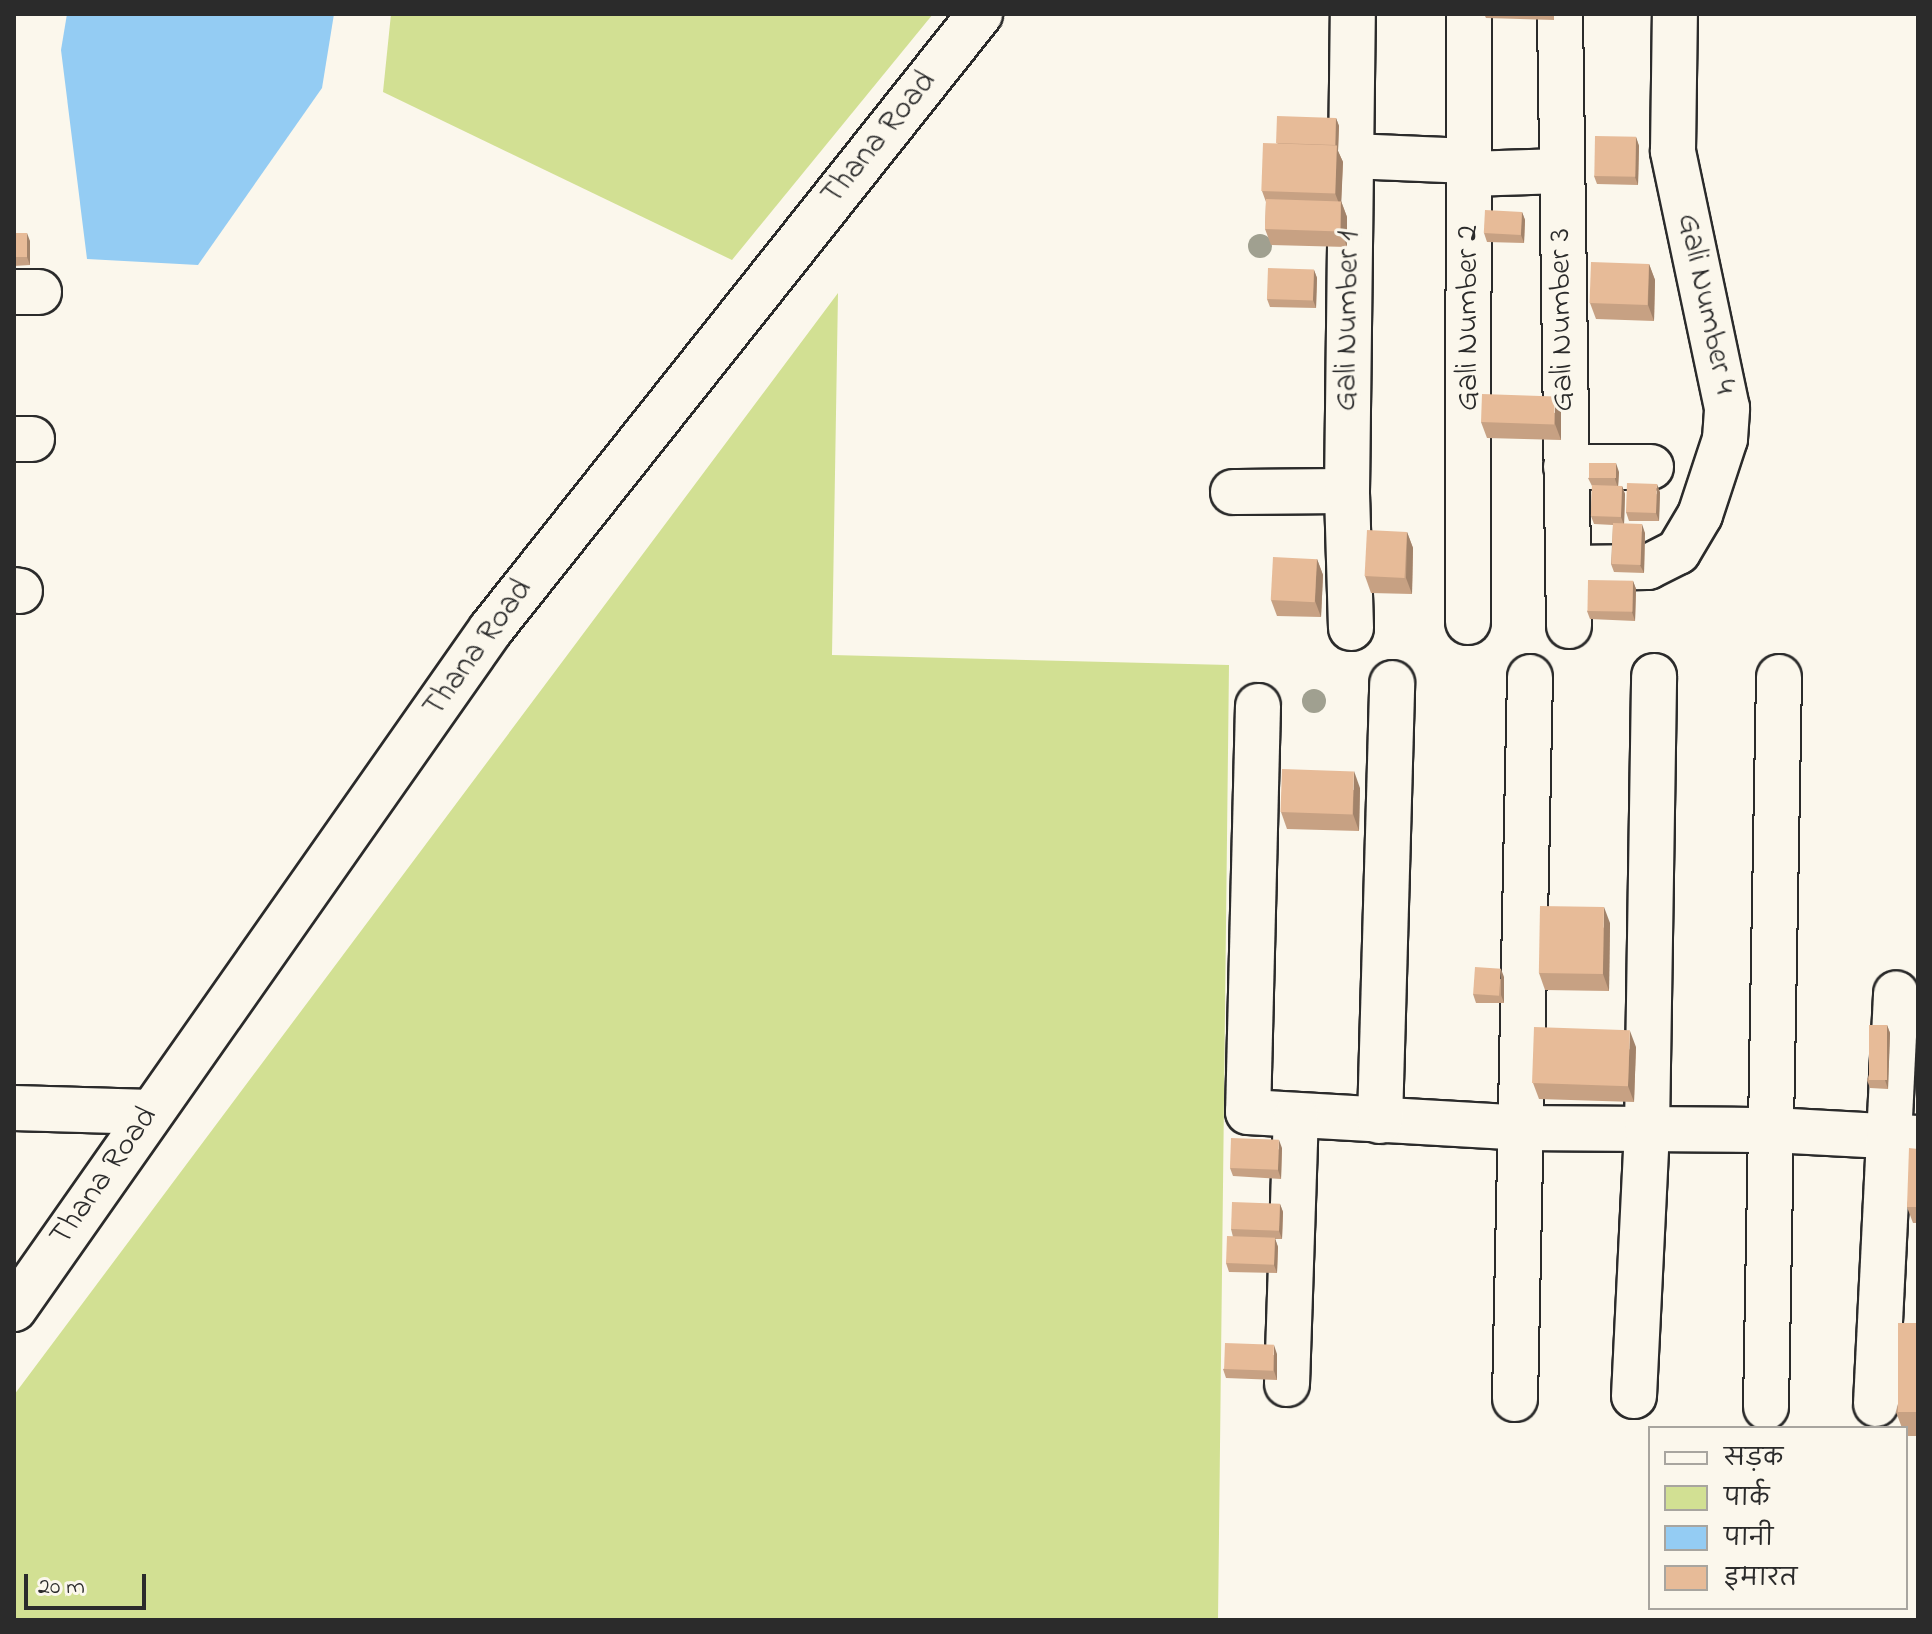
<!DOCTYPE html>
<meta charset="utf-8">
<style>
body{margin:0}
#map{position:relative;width:1932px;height:1634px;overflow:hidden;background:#fbf7ec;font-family:"Indie Flower","Playpen Sans Deva",sans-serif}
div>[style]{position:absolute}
.green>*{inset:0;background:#d2e093}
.water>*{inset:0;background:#94ccf3}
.roads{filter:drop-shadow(2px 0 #2b2b2b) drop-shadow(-2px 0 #2b2b2b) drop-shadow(0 2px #2b2b2b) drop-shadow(0 -2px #2b2b2b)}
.minor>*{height:44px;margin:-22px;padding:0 22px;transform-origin:22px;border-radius:22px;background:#fbf7ec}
.trees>*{width:24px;height:24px;margin:-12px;border-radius:50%;background:#a0a090}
.wall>*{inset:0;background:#c7a183}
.shaded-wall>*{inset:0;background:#a2836a}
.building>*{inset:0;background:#e7bb98;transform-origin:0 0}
span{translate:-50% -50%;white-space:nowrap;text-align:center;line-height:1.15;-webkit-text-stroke:6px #fbf7ec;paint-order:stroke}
.street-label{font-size:32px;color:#2b2b2b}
.frame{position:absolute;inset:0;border:16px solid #2b2b2b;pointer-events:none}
.legend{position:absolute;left:1648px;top:1426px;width:260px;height:184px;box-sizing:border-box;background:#fbf7ec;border:2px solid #a8a59f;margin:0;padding:10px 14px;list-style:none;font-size:24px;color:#2b2b2b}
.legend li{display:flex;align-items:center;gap:16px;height:40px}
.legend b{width:40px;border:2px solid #a8a59f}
.scale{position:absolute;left:24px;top:1574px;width:122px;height:36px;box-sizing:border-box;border:4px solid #2b2b2b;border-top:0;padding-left:10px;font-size:24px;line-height:28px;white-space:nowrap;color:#2b2b2b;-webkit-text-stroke:6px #fbf7ec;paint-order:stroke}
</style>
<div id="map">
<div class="green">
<div style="clip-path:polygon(391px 14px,933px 14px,732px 260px,383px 92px)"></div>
<div style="clip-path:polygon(838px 293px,832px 655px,1229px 665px,1218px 1620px,14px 1620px,14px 1395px)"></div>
</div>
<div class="water">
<div style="clip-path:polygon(67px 14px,334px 14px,322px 88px,198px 265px,87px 259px,61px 50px)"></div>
</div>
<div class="roads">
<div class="minor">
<div style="left:1560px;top:14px;width:612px;rotate:89.16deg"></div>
<div style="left:1351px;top:156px;width:118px;rotate:2.4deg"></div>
<div style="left:1469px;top:174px;width:92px;rotate:-1.9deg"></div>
<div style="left:14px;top:292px;width:25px"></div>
<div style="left:14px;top:439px;width:18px"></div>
<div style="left:1566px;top:467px;width:85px"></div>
<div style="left:1233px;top:492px;width:114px;rotate:-0.5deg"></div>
<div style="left:1568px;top:568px;width:80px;rotate:-0.7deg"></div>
<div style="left:1648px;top:567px;width:34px;rotate:-27deg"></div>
<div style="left:1678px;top:552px;width:43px;rotate:-59.3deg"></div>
<div style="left:1700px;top:515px;width:80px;rotate:-71.8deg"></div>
<div style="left:1725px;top:439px;width:31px;rotate:-86deg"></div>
<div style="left:1727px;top:408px;width:263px;rotate:-101.9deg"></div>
<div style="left:1673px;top:151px;width:137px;rotate:-89.2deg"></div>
<div style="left:14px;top:590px;width:6px;rotate:9deg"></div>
<div style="left:1468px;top:622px;width:608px;rotate:-89.91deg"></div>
<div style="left:1351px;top:628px;width:137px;rotate:-91.7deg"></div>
<div style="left:1347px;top:491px;width:477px;rotate:-89.3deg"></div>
<div style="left:1258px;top:706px;width:406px;rotate:91.4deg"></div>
<div style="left:1248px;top:1112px;width:274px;rotate:3.3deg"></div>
<div style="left:1522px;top:1128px;width:250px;rotate:0.5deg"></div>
<div style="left:1772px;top:1130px;width:146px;rotate:3.1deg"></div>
<div style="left:14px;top:1108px;width:137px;rotate:1.7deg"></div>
<div style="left:1380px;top:1121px;width:438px;rotate:-88.4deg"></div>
<div style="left:14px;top:1309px;width:831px;rotate:-54.95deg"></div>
<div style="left:491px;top:629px;width:786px;rotate:-51.51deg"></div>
<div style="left:1287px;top:1384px;width:267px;rotate:-88.1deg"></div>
<div style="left:1634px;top:1396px;width:267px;rotate:-87.2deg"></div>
<div style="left:1647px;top:1129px;width:453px;rotate:-89.1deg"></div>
<div style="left:1515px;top:1399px;width:722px;rotate:-88.81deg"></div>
<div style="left:1876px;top:1404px;width:411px;rotate:-87.2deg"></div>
<div style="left:1766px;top:1407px;width:730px;rotate:-88.98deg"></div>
</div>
</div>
<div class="trees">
<div style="left:1260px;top:246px"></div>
<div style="left:1314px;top:701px"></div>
</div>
<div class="wall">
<div style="clip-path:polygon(1484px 14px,1554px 14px,1554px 20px,1486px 18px)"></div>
<div style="clip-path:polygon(1336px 118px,1339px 126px,1338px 151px,1343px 162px,1341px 201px,1347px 217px,1347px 247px,1271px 245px,1265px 229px,1266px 202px,1262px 191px,1276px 144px)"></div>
<div style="clip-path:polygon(1636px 137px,1639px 146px,1638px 185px,1597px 184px,1594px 176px)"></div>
<div style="clip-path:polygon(1522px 212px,1525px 220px,1524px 243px,1487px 242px,1484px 233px)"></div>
<div style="clip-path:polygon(14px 233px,30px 241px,30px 265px,14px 266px)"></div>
<div style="clip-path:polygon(1649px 264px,1655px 280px,1654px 321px,1596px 319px,1590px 303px)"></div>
<div style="clip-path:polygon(1314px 270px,1317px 278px,1316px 308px,1270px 307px,1267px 299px)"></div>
<div style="clip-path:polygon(1561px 412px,1561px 440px,1487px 438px,1481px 422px)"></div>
<div style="clip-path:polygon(1619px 472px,1618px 486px,1622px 486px,1625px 494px,1624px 524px,1645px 533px,1644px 573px,1614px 572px,1611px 564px,1613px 525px,1594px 524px,1591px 516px,1592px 486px,1588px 478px)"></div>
<div style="clip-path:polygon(1660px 492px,1659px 521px,1629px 521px,1626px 512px)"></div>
<div style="clip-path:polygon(1407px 532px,1413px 548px,1412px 594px,1371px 593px,1365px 576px)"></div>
<div style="clip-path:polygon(1317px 559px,1323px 575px,1321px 617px,1277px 616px,1271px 600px)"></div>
<div style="clip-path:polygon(1633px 581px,1636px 589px,1635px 621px,1590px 619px,1587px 611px)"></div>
<div style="clip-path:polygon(1360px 788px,1359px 831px,1287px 829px,1281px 812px)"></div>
<div style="clip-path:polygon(1610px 923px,1609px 991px,1545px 990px,1539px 973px)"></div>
<div style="clip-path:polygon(1504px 977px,1504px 1003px,1476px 1003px,1473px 994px)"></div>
<div style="clip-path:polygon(1887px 1025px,1890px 1033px,1888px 1089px,1870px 1088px,1867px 1080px)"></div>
<div style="clip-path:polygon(1636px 1047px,1634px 1102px,1539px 1099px,1533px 1083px)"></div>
<div style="clip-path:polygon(1282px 1148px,1281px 1179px,1233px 1176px,1230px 1168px)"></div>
<div style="clip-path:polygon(1918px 1149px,1918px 1223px,1913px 1223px,1907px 1207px)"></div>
<div style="clip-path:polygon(1280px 1204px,1283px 1212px,1282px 1239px,1275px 1239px,1278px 1247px,1277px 1273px,1229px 1272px,1226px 1263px,1233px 1237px,1231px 1229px)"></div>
<div style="clip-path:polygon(1918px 1323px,1918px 1436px,1906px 1436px,1906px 1428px,1902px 1428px,1896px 1412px)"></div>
<div style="clip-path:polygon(1277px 1354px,1277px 1380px,1226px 1378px,1223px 1369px)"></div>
</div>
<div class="shaded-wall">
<div style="clip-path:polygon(1336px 118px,1339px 126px,1338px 151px,1343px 162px,1341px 209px,1335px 193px)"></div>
<div style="clip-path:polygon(1636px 137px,1639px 146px,1638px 185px,1635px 177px)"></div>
<div style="clip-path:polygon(1341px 201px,1347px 217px,1347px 247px,1341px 231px)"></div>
<div style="clip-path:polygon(1522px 212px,1525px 220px,1524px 243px,1521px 235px)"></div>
<div style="clip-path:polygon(27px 233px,30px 241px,30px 265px,27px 257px)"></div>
<div style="clip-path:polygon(1649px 264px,1655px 280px,1654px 321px,1648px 305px)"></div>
<div style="clip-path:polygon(1314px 270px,1317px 278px,1316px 308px,1313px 300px)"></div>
<div style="clip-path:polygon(1555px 396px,1561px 412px,1561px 440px,1555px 424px)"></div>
<div style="clip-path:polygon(1616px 463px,1619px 472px,1618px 488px,1615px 479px)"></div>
<div style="clip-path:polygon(1657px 484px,1660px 492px,1659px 521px,1656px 513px)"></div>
<div style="clip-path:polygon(1622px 486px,1625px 494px,1624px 525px,1621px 517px)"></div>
<div style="clip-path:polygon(1642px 524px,1645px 533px,1644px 573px,1640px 565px)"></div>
<div style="clip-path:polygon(1407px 532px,1413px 548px,1412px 594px,1406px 578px)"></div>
<div style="clip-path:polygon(1317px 559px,1323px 575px,1321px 617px,1315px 601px)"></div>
<div style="clip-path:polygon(1633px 581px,1636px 589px,1635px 621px,1632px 612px)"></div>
<div style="clip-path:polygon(1354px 771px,1360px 788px,1359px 831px,1353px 814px)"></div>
<div style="clip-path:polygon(1604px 907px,1610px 923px,1609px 991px,1603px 974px)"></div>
<div style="clip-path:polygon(1501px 969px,1504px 977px,1504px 1003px,1501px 995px)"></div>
<div style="clip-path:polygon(1887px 1025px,1890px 1033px,1888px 1089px,1885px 1080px)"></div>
<div style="clip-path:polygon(1630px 1031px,1636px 1047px,1634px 1102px,1628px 1086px)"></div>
<div style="clip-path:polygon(1279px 1140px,1282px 1148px,1281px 1179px,1278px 1170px)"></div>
<div style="clip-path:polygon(1280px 1204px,1283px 1212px,1282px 1239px,1279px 1231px)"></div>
<div style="clip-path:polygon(1275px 1238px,1278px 1247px,1277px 1273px,1274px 1265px)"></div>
<div style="clip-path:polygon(1274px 1345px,1277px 1354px,1277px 1380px,1274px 1371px)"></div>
</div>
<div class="building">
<div style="left:1277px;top:116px;width:59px;height:27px;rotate:2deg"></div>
<div style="left:1595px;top:136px;width:41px;height:40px;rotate:1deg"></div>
<div style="left:1263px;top:143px;width:74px;height:48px;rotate:2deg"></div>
<div style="left:1266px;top:199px;width:75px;height:30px;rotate:2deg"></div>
<div style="left:1485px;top:210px;width:37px;height:23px;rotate:3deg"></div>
<div style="left:14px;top:233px;width:13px;height:24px"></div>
<div style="left:1591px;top:262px;width:58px;height:41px;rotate:2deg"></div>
<div style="left:1268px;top:268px;width:46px;height:31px;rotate:2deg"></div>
<div style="left:1482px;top:394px;width:73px;height:28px;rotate:2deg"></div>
<div style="left:1589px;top:463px;width:27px;height:15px"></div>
<div style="left:1627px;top:483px;width:30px;height:29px;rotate:2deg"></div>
<div style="left:1592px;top:485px;width:30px;height:31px;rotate:2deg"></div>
<div style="left:1613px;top:523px;width:29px;height:41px;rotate:2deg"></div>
<div style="left:1367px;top:530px;width:40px;height:46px;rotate:3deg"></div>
<div style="left:1273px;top:557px;width:44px;height:43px;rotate:3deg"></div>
<div style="left:1588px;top:580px;width:45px;height:31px;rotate:1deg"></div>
<div style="left:1282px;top:769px;width:72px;height:43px;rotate:2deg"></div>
<div style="left:1540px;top:906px;width:64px;height:67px;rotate:1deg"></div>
<div style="left:1475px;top:967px;width:26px;height:27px;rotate:4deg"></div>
<div style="left:1869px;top:1025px;width:18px;height:55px"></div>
<div style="left:1534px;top:1027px;width:96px;height:56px;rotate:2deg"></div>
<div style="left:1231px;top:1138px;width:48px;height:30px;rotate:2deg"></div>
<div style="clip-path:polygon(1909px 1148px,1918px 1149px,1918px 1207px,1907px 1207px)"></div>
<div style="left:1232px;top:1202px;width:48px;height:27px;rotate:2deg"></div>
<div style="left:1227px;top:1236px;width:48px;height:27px;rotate:2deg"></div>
<div style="left:1898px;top:1323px;width:20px;height:89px"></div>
<div style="left:1225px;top:1343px;width:49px;height:26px;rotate:2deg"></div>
</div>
<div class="street-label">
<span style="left:880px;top:139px;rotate:-51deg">Thana Road</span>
<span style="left:1705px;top:304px;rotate:78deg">Gali Number 4</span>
<span style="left:1469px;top:318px;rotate:-90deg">Gali Number 2</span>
<span style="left:1563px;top:320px;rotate:-91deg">Gali Number 3</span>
<span style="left:1349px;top:321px;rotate:-89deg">Gali Number 1</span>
<span style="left:479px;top:649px;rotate:-54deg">Thana Road</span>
<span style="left:105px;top:1177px;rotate:-55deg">Thana Road</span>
</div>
<div class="frame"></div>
<ul class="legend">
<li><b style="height:10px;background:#fbf7ec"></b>सड़क</li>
<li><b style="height:22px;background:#d2e093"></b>पार्क</li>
<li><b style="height:22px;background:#94ccf3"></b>पानी</li>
<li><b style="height:22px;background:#e7bb98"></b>इमारत</li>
</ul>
<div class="scale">20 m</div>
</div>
